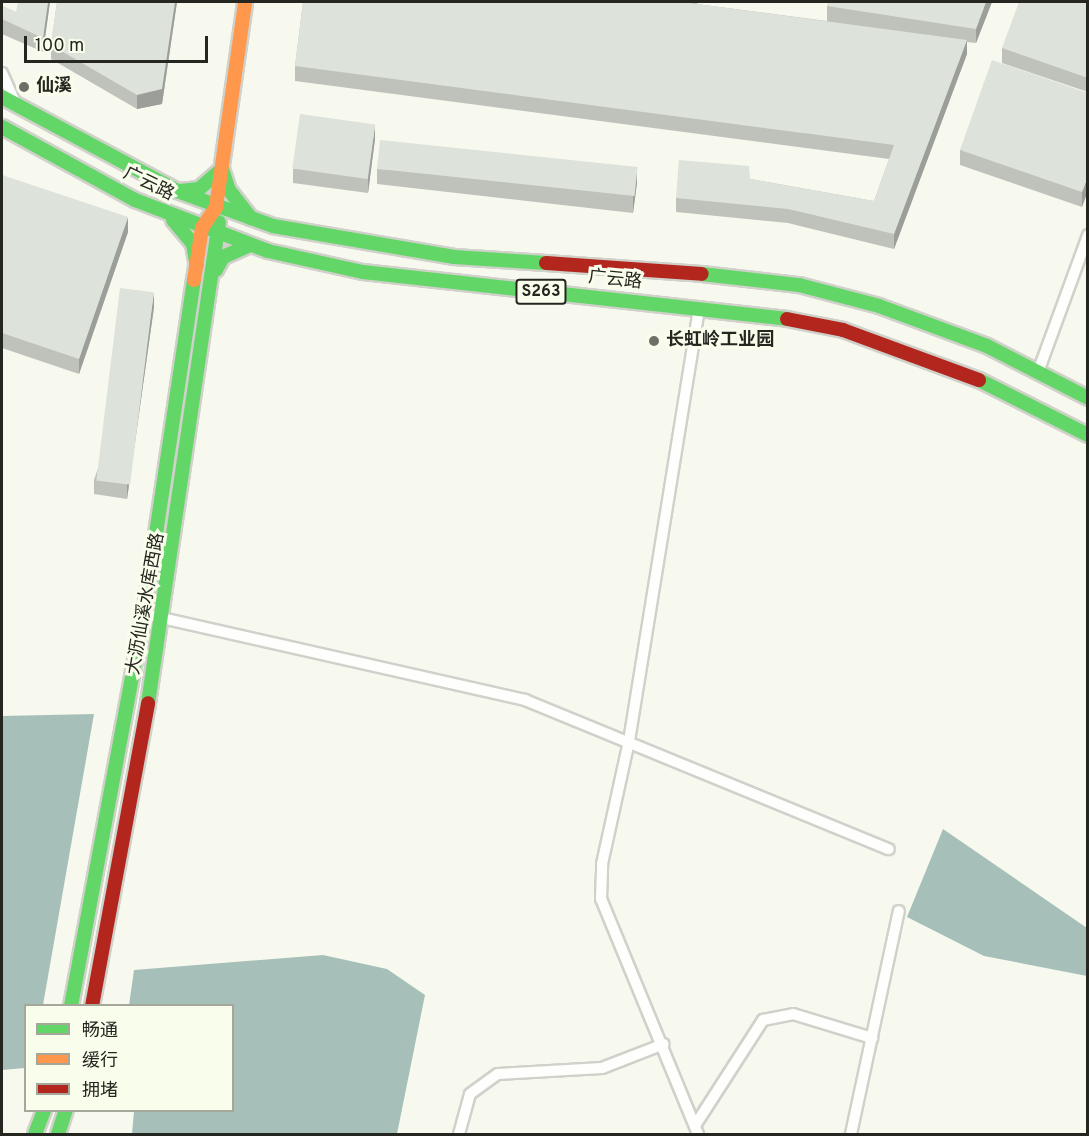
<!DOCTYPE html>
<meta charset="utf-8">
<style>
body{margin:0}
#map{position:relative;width:1089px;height:1136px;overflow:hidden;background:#f7f9ef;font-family:Overpass,"Noto Sans SC",sans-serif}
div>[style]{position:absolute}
.water>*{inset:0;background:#a6c0b9}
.roads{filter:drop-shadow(2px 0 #d0d1ca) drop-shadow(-2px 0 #d0d1ca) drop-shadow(0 2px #d0d1ca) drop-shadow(0 -2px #d0d1ca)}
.street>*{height:10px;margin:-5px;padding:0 5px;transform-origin:5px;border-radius:5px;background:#fefefd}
.fast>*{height:14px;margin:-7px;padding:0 7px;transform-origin:7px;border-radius:7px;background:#63d668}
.slow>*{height:14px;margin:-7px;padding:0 7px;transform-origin:7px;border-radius:7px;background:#ff974d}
.jam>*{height:14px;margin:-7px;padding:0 7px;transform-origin:7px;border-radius:7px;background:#b3261e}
.wall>*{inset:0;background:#bec2bb}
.shaded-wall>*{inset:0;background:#9b9e99}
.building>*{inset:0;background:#dde2da;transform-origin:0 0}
.dots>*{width:16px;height:16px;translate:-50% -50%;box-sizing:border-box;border:3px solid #f9fdeb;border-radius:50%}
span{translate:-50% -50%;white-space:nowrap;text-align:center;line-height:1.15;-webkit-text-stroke:6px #f9fdeb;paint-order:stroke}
.shield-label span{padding:2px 4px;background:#f9fdeb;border:2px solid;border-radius:4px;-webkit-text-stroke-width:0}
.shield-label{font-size:16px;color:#252620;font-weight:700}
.poi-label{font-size:18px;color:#252620;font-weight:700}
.left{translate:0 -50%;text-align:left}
.street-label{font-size:18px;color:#252620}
.frame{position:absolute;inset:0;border:3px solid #252620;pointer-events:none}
.legend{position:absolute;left:24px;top:1004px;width:210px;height:108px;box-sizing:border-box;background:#f9fdeb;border:2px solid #a4a79a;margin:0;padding:8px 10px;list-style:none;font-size:18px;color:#252620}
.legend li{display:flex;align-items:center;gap:12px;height:30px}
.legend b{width:30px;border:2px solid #a4a79a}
.scale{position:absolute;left:24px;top:36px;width:184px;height:27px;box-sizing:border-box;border:3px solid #252620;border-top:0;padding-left:8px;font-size:18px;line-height:21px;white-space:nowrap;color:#252620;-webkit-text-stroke:4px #f9fdeb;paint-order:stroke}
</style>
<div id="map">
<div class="water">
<div style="clip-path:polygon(94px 714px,43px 1005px,26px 1006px,25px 1068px,2px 1070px,2px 716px)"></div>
<div style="clip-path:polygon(943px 829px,1087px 928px,1087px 976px,984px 956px,907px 917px)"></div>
<div style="clip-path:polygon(323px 955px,387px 969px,425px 995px,397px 1134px,132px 1134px,134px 1111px,232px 1110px,232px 1006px,129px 1005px,134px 970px)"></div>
</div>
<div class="roads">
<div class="street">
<div style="left:2px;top:73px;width:34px;rotate:66deg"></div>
<div style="left:1038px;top:372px;width:146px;rotate:-69.9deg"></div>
<div style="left:144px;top:614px;width:391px;rotate:12.7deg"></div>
<div style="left:525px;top:700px;width:393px;rotate:22.3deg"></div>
<div style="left:696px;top:1124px;width:124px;rotate:-57.2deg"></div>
<div style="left:763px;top:1020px;width:31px;rotate:-11deg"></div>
<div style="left:793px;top:1014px;width:83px;rotate:16.9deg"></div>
<div style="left:459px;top:1134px;width:41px;rotate:-74.6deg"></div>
<div style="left:470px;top:1094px;width:34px;rotate:-36deg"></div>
<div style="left:498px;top:1074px;width:104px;rotate:-3.3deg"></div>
<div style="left:602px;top:1068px;width:66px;rotate:-21.2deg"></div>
<div style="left:698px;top:1134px;width:254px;rotate:-112.4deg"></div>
<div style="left:601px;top:899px;width:35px;rotate:-88deg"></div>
<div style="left:602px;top:864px;width:126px;rotate:-77.6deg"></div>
<div style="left:629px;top:741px;width:439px;rotate:-80.8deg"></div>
<div style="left:851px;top:1134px;width:228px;rotate:-77.9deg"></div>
</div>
<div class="fast">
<div style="left:2px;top:97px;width:199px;rotate:28.2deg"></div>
<div style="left:177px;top:191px;width:102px;rotate:20deg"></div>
<div style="left:273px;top:226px;width:184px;rotate:9.7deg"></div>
<div style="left:454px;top:257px;width:92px;rotate:3.7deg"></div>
<div style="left:2px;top:127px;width:152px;rotate:28.8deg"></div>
<div style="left:135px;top:200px;width:142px;rotate:21deg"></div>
<div style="left:268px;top:251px;width:97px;rotate:12.5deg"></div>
<div style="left:363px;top:272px;width:427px;rotate:6.3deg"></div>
<div style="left:222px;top:169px;width:22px;rotate:72deg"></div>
<div style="left:229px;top:190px;width:36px;rotate:52deg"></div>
<div style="left:180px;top:191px;width:19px;rotate:-6deg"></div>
<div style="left:199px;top:189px;width:30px;rotate:-41deg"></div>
<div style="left:173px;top:220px;width:31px;rotate:50deg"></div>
<div style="left:193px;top:244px;width:22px;rotate:80deg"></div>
<div style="left:216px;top:270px;width:15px;rotate:-62deg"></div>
<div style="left:223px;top:257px;width:30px;rotate:-24deg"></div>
<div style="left:702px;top:274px;width:98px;rotate:6.5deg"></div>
<div style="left:799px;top:285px;width:83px;rotate:14.7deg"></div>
<div style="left:879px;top:306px;width:115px;rotate:20.3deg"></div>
<div style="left:987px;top:346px;width:114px;rotate:27.2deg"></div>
<div style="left:979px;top:380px;width:122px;rotate:26.8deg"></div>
<div style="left:148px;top:703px;width:486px;rotate:-81.6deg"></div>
<div style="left:71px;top:1006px;width:399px;rotate:-79.5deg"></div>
<div style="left:144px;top:614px;width:338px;rotate:-81.5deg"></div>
<div style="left:35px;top:1134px;width:26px;rotate:-69deg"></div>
<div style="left:58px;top:1134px;width:25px;rotate:-72deg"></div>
</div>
<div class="slow">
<div style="left:194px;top:280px;width:53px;rotate:-81.3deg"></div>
<div style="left:202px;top:228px;width:25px;rotate:-56deg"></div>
<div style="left:216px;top:207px;width:207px;rotate:-81.9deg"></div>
</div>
<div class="jam">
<div style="left:546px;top:263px;width:156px;rotate:4deg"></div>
<div style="left:787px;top:319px;width:57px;rotate:11.1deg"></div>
<div style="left:843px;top:330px;width:145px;rotate:20.2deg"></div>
<div style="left:92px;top:1006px;width:308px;rotate:-79.5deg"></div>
</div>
</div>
<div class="wall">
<div style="clip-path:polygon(50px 2px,43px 52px,2px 34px,2px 6px,16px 12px)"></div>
<div style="clip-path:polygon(57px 2px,177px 2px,162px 104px,137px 109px,51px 59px,51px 45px)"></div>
<div style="clip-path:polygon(303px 2px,698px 2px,697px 4px,827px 21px,827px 6px,992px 2px,976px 43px,967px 42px,967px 54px,894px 249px,788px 223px,676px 212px,676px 198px,750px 179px,874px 201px,889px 159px,295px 81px,295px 66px)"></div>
<div style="clip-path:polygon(1088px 2px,1088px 92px,1002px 63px,1002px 48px)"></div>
<div style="clip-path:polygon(1088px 93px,1082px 207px,960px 165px,960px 150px)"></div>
<div style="clip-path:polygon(375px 139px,368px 193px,293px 183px,293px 169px)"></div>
<div style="clip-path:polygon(377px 169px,637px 183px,633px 213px,377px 184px)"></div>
<div style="clip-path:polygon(2px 175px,128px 232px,79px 374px,2px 348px)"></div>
<div style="clip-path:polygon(154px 307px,127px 499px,94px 494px,94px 480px)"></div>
</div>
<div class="shaded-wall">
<div style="clip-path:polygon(48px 2px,50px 2px,43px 52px,43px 38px)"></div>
<div style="clip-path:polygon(175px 2px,177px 2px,162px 104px,137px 109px,137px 95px)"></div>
<div style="clip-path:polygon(986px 2px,992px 2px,976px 43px,976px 29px)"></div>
<div style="clip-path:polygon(967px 40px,967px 54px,894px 249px,894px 234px)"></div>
<div style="clip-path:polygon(375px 124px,375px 139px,368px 193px,368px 179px)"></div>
<div style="clip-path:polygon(637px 169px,637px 183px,633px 213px,633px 198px)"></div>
<div style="clip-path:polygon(1088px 176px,1088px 191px,1082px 207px,1082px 192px)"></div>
<div style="clip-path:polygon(128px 217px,128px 232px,79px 374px,79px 359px)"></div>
<div style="clip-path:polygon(154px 292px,154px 307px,127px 499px,127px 484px)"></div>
</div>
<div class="building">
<div style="clip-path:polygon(18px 2px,48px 2px,43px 38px,2px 19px,2px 6px,16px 12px)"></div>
<div style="clip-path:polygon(57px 2px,175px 2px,162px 89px,137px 95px,51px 45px)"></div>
<div style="clip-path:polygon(303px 2px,682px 2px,967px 40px,894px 234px,788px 209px,676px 198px,679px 160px,749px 166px,750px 179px,874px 201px,894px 145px,295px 66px)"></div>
<div style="clip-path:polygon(828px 2px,986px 2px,976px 29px,827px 6px)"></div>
<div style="clip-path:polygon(1019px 2px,1088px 2px,1088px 78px,1002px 48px)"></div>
<div style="clip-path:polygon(992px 60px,1088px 93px,1088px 176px,1082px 192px,960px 150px)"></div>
<div style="left:300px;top:114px;width:76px;height:55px;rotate:8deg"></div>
<div style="left:380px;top:140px;width:259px;height:29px;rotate:6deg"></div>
<div style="clip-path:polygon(2px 175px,128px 217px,79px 359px,2px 333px)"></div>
<div style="left:120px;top:288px;width:34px;height:194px;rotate:7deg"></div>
</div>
<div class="dots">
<div style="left:24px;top:87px;background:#6e7068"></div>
<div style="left:654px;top:341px;background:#6e7068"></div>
</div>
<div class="shield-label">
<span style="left:541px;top:292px">S263</span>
</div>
<div class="poi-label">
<span class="left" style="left:36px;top:87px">仙溪</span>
<span class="left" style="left:666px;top:341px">长虹岭工业园</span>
</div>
<div class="street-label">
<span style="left:148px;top:185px;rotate:26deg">广云路</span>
<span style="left:615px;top:281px;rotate:6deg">广云路</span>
<span style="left:147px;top:604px;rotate:-80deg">大沥仙溪水库西路</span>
</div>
<div class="frame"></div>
<ul class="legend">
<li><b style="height:8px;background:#63d668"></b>畅通</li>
<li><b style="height:8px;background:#ff974d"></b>缓行</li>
<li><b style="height:8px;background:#b3261e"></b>拥堵</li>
</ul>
<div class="scale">100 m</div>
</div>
